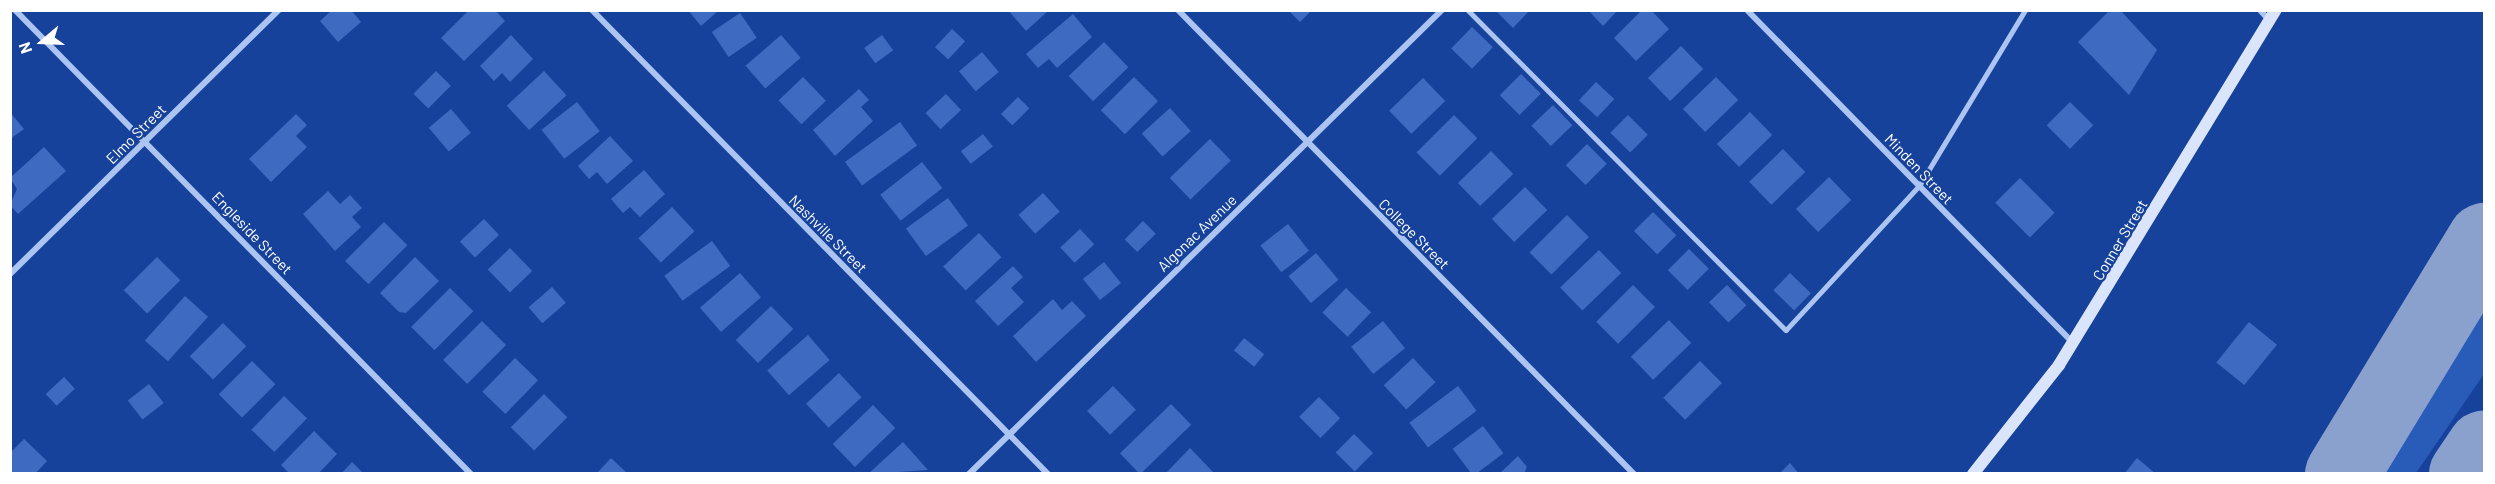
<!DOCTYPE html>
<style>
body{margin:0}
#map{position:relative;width:2495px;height:484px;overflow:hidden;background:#16429b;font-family:Barlow,sans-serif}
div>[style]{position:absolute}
.green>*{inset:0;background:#295bb8}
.taxiway>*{height:74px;margin:-37px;padding:0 37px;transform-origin:37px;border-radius:37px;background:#8aa0cd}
.building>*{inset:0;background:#3e6bc1;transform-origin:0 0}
.service>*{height:4.5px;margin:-2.25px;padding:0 2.25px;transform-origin:2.25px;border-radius:2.25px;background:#abc4f2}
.minor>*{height:6px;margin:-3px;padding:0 3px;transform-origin:3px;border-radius:3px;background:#abc4f2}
.secondary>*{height:12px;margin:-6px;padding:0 6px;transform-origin:6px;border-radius:6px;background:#dae5fc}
span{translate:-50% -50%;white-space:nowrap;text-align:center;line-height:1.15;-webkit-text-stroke:4.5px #16429b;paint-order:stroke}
.street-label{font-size:15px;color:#fff}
.frame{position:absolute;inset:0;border:12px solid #fff;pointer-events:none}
.north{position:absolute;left:12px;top:12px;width:60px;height:60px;-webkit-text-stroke:4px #16429b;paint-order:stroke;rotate:251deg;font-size:16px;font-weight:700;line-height:24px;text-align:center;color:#fff}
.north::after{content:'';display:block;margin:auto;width:21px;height:27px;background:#fff;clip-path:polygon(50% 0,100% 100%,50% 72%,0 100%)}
</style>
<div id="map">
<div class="green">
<div style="clip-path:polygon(2484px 292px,2484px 374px,2416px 473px,2385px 473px,2385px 460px)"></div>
</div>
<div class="taxiway">
<div style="left:2342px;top:474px;width:274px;rotate:-58.7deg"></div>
<div style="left:2466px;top:474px;width:32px;rotate:-56deg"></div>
</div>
<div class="building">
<div style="clip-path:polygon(332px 10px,351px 10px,361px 22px,338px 42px,320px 21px)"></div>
<div style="clip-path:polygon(469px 10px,495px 10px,505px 21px,464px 61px,441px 38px)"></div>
<div style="clip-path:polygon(688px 10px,719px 10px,701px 26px)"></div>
<div style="clip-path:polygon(1008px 10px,1049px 10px,1026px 31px)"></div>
<div style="clip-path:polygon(1288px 10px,1312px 10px,1300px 22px)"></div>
<div style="clip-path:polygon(1495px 10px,1530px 10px,1513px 28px)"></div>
<div style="clip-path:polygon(1588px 10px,1618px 10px,1603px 26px)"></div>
<div style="clip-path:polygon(1642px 10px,1651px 10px,1669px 29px,1636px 61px,1614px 38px)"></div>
<div style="clip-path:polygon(2110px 10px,2120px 10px,2157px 50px,2129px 95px,2078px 42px)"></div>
<div style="left:740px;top:13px;width:30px;height:34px;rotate:56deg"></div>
<div style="clip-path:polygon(1073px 14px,1092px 37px,1057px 68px,1049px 59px,1038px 68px,1026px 54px)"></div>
<div style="left:1472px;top:27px;width:29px;height:30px;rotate:44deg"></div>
<div style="left:952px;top:29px;width:18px;height:25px;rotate:43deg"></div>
<div style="clip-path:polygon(511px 35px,533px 59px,510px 82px,502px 73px,494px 81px,480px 66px)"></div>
<div style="left:781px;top:35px;width:30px;height:47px;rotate:49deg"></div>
<div style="left:882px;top:35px;width:19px;height:22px;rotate:54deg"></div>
<div style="left:1104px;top:42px;width:35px;height:49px;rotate:46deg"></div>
<div style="left:1681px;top:46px;width:32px;height:46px;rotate:46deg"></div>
<div style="left:982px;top:52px;width:26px;height:30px;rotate:50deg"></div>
<div style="left:436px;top:71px;width:21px;height:32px;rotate:45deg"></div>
<div style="left:544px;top:71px;width:33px;height:51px;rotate:47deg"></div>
<div style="left:1521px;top:74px;width:28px;height:30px;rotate:45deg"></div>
<div style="left:803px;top:77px;width:33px;height:34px;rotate:46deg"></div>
<div style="left:1134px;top:77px;width:34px;height:47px;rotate:45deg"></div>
<div style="left:1716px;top:77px;width:32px;height:46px;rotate:46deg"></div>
<div style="left:1423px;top:78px;width:32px;height:47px;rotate:46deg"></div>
<div style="left:1596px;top:82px;width:25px;height:25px;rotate:43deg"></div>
<div style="clip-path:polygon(859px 89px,869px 100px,861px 107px,873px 121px,835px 156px,813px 130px)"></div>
<div style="left:946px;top:94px;width:22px;height:28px;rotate:47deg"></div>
<div style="left:1018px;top:97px;width:16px;height:24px;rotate:45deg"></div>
<div style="left:577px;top:102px;width:37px;height:45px;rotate:52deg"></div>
<div style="left:2070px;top:102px;width:33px;height:33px;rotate:45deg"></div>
<div style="left:1553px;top:105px;width:28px;height:30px;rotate:46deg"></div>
<div style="left:1170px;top:108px;width:31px;height:38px;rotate:48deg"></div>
<div style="left:451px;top:109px;width:31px;height:29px;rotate:50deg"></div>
<div style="clip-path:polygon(10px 112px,24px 129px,10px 139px)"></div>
<div style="left:1750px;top:112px;width:32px;height:46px;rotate:46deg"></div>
<div style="clip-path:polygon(296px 114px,307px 125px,296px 136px,307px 147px,271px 182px,249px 159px)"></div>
<div style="left:1454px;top:115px;width:33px;height:53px;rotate:45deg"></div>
<div style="left:1628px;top:115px;width:28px;height:25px;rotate:45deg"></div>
<div style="left:900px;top:122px;width:29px;height:68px;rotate:54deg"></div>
<div style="left:983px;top:134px;width:16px;height:28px;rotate:52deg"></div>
<div style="clip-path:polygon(610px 136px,633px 161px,607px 184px,597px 172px,589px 179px,578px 166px)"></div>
<div style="left:1210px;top:139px;width:30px;height:56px;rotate:46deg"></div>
<div style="left:1587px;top:144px;width:28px;height:30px;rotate:45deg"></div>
<div style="clip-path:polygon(44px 147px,66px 171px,18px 214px,10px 205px,17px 189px,10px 178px)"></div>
<div style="left:1783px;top:149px;width:32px;height:47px;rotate:46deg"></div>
<div style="left:1491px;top:151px;width:32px;height:46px;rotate:46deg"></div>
<div style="left:922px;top:162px;width:33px;height:53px;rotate:52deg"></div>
<div style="clip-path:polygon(644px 170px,665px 194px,640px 217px,630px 207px,623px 213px,611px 199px)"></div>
<div style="left:1829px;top:177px;width:32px;height:46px;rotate:46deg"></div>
<div style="left:2020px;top:178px;width:49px;height:35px;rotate:45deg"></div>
<div style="left:1525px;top:187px;width:32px;height:46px;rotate:46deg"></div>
<div style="clip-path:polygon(328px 191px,340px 204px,350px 195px,362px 208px,352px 217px,361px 227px,335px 251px,303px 214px)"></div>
<div style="left:1043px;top:193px;width:25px;height:33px;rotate:48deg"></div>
<div style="left:948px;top:198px;width:34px;height:52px;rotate:54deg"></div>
<div style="left:672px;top:207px;width:33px;height:46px;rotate:47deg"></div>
<div style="left:1653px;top:212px;width:33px;height:27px;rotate:45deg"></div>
<div style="left:1567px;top:215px;width:31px;height:53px;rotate:45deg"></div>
<div style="left:484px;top:219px;width:22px;height:33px;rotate:47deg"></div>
<div style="left:1143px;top:221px;width:18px;height:26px;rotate:45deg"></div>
<div style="left:384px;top:222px;width:33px;height:55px;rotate:45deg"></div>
<div style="left:1288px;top:224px;width:34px;height:35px;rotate:52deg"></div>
<div style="left:1080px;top:229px;width:21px;height:27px;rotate:47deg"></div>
<div style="left:979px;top:233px;width:33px;height:49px;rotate:47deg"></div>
<div style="left:712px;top:241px;width:31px;height:59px;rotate:54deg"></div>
<div style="left:510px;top:248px;width:32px;height:31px;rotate:46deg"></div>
<div style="left:1689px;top:249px;width:28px;height:30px;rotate:45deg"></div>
<div style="left:1599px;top:250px;width:32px;height:54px;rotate:46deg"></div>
<div style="left:1316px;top:253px;width:35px;height:36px;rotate:50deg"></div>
<div style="left:157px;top:257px;width:33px;height:47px;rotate:45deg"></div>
<div style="clip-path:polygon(415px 257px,439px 281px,406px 313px,399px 312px,380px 293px)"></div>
<div style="left:1104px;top:262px;width:27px;height:27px;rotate:51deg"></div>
<div style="clip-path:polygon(1013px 266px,1023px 277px,1011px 288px,1024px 302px,998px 326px,975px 301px)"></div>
<div style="left:740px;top:273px;width:32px;height:53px;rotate:49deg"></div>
<div style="left:1790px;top:273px;width:29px;height:24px;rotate:44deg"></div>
<div style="left:1633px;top:285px;width:31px;height:52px;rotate:45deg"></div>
<div style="left:1727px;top:285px;width:28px;height:25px;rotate:46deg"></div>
<div style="left:552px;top:287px;width:21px;height:31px;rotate:49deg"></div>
<div style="left:450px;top:288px;width:33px;height:55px;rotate:45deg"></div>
<div style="left:1346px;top:288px;width:35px;height:34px;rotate:44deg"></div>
<div style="left:185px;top:296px;width:31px;height:60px;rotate:42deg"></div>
<div style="clip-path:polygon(1053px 299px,1062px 310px,1072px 301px,1086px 316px,1036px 362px,1013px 336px)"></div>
<div style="left:771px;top:306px;width:32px;height:49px;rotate:46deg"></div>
<div style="left:1669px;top:320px;width:32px;height:53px;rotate:46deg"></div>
<div style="left:482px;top:321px;width:34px;height:55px;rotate:45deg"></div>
<div style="left:1383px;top:321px;width:35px;height:41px;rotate:51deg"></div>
<div style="left:2249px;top:322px;width:36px;height:52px;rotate:39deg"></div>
<div style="left:223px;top:323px;width:33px;height:47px;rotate:45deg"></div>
<div style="left:808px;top:335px;width:33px;height:54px;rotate:49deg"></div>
<div style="left:1244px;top:338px;width:26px;height:16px;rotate:39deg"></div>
<div style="left:515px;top:358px;width:32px;height:47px;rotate:44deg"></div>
<div style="left:1413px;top:358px;width:33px;height:40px;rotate:47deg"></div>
<div style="left:252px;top:361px;width:33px;height:47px;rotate:45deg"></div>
<div style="left:1700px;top:361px;width:31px;height:52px;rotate:45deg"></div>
<div style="left:839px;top:373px;width:33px;height:45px;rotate:47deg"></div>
<div style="left:64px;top:377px;width:16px;height:25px;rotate:47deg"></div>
<div style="left:149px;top:384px;width:24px;height:27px;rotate:52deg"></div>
<div style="left:1113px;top:386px;width:33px;height:36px;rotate:46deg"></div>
<div style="left:1458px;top:386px;width:31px;height:61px;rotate:53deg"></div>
<div style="left:544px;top:394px;width:33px;height:47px;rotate:45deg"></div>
<div style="left:284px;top:396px;width:32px;height:47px;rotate:44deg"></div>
<div style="left:1319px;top:397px;width:30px;height:28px;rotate:45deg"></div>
<div style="left:1171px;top:404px;width:29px;height:71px;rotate:46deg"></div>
<div style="left:873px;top:405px;width:32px;height:56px;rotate:46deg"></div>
<div style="left:1483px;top:426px;width:34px;height:38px;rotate:53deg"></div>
<div style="clip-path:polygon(314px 431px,337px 454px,318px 474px,290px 474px,281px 465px)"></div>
<div style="left:1354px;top:434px;width:27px;height:26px;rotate:45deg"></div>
<div style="clip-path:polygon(24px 439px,47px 461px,35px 474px,10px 474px,10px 453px)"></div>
<div style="clip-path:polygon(903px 442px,928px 470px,868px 474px)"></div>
<div style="clip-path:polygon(1190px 448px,1213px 472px,1165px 474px)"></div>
<div style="clip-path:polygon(1518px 456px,1527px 467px,1524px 474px,1499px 474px)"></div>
<div style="clip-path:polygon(611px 458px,628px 474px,596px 474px)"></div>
<div style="clip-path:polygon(2137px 458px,2156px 474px,2124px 474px)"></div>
<div style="clip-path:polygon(352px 462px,364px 474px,341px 474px)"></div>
<div style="clip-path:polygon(1790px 463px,1799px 474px,1779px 474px)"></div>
</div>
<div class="service">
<div style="left:1468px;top:10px;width:451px;rotate:45.2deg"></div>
<div style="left:1786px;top:330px;width:196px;rotate:-47.3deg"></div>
<div style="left:1919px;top:186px;width:205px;rotate:-58.9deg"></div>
</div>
<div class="minor">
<div style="left:15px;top:10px;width:651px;rotate:45.5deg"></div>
<div style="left:592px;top:10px;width:651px;rotate:45.5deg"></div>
<div style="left:1178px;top:10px;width:651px;rotate:45.5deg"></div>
<div style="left:1747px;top:10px;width:466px;rotate:45.6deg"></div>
<div style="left:2260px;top:10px;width:13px;rotate:48deg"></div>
<div style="left:10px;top:274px;width:377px;rotate:-44.5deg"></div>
<div style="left:969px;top:474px;width:663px;rotate:-44.45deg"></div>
</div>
<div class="secondary">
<div style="left:1973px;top:474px;width:139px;rotate:-51.7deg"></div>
<div style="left:2059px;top:365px;width:416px;rotate:-58.6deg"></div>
</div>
<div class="street-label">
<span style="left:136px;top:134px;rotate:-45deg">Elmo Street</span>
<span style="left:1919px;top:169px;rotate:46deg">Minden Street</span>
<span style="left:252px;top:233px;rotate:46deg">Engleside Street</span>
<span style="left:1197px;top:233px;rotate:-44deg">Algonac Avenue</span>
<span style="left:828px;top:234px;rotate:45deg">Nashville Street</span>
<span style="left:1414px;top:234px;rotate:45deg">College Street</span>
<span style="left:2120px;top:240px;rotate:-59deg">Conner Street</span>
</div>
<div class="frame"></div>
<div class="north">N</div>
</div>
